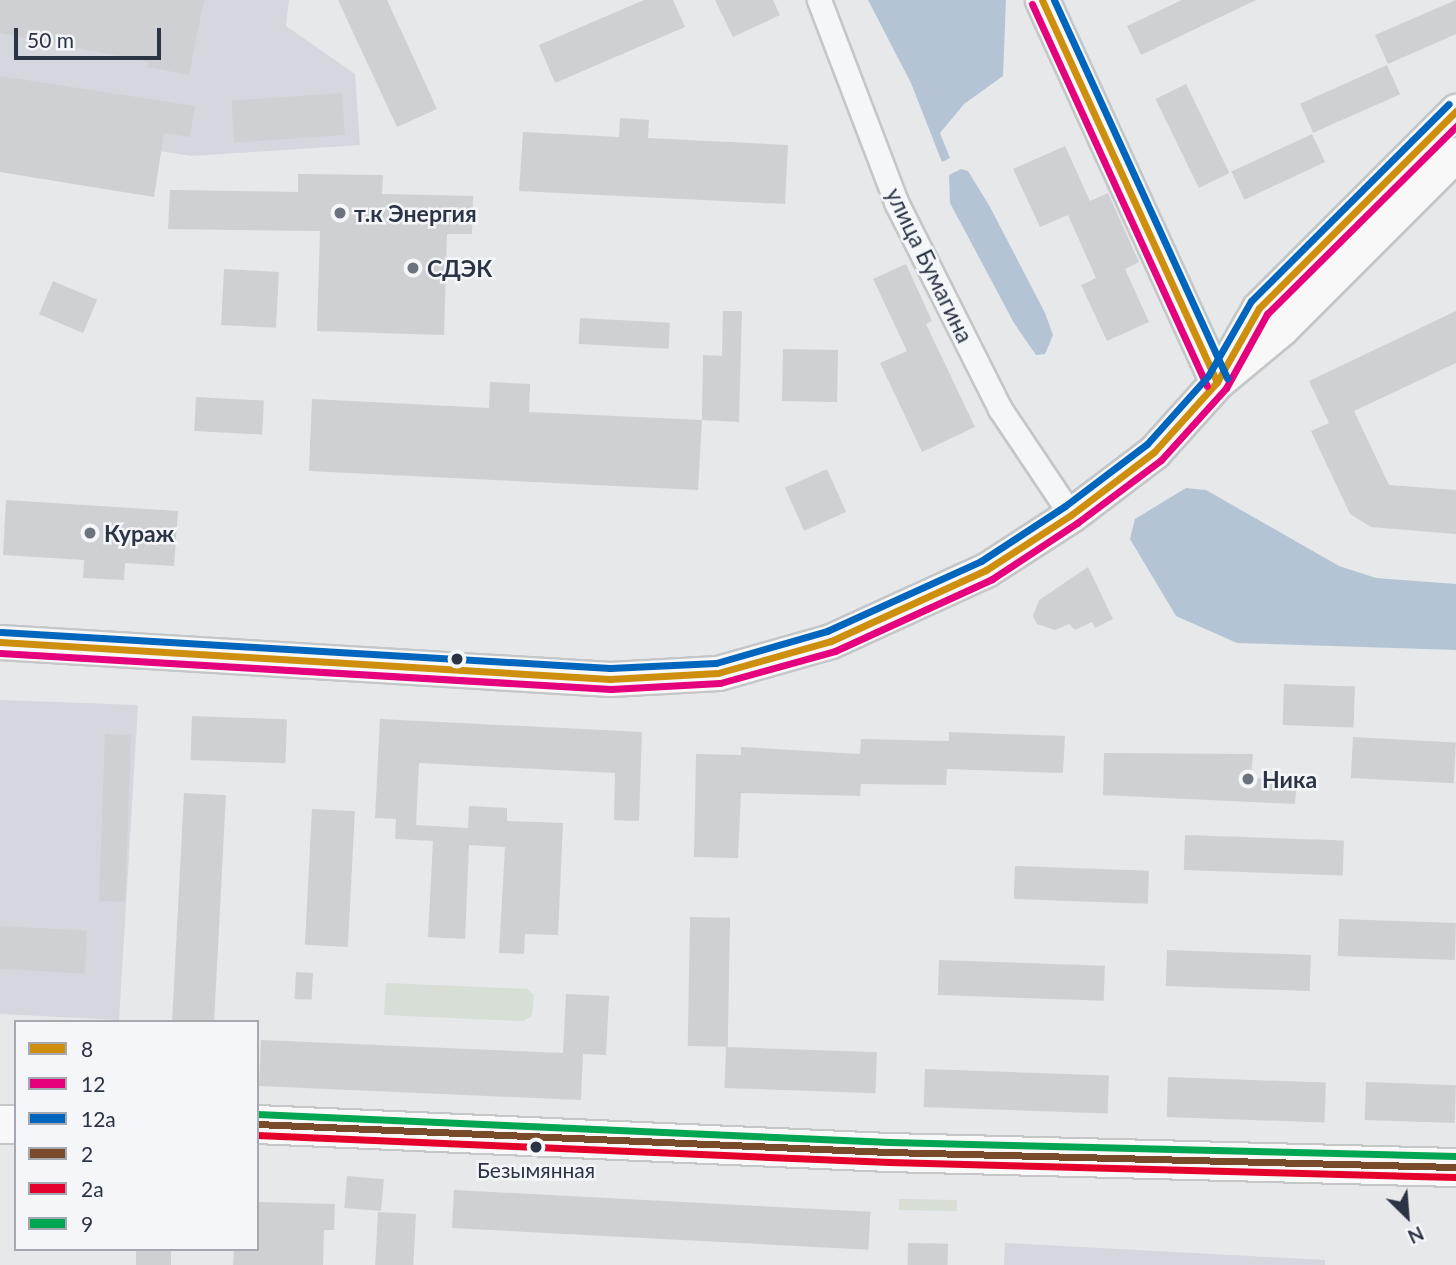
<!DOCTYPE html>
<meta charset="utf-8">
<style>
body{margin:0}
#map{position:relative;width:1456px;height:1265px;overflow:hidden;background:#e6e8ea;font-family:Lato,sans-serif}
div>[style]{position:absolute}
.built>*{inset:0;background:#d4d7dd}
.green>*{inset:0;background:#d6ded6;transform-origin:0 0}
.water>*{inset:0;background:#b4c4d5}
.building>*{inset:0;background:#ced0d3;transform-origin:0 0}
.roads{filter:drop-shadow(2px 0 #c4c6c8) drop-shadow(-2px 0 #c4c6c8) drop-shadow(0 2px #c4c6c8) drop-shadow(0 -2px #c4c6c8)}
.street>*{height:23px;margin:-11.5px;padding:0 11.5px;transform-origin:11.5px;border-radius:11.5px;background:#f5f6f7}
.secondary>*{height:33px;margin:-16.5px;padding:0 16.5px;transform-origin:16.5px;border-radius:16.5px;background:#f8f8f8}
.primary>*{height:37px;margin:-18.5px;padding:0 18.5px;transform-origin:18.5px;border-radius:18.5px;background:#f8f8f8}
.bus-1>*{height:7px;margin:-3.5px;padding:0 3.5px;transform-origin:3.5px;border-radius:3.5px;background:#ce8f0e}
.bus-2>*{height:7px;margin:-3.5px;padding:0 3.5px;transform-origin:3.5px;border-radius:3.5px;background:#e5007d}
.bus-3>*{height:7px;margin:-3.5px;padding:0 3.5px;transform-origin:3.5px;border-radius:3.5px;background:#0065bd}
.bus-4>*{height:7px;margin:-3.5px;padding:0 3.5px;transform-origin:3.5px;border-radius:3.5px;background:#7a4b2a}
.bus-5>*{height:7px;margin:-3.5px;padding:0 3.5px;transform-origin:3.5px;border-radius:3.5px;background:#e4002b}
.bus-6>*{height:7px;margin:-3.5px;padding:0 3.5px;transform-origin:3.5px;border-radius:3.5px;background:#00a651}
.dots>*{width:19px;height:19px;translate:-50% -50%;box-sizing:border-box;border:4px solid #f4f6f9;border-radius:50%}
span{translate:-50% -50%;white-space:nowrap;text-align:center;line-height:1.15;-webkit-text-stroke:5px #f4f6f9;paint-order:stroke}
.bus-label{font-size:21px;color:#2b3445}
.poi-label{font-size:23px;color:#2b3445;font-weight:700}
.left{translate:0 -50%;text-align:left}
.street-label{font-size:23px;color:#2b3445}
.legend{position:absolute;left:14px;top:1020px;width:245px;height:231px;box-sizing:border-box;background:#f4f6f9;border:2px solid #a4a8b1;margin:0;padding:9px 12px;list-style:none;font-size:21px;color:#2b3445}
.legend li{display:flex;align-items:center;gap:14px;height:35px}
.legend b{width:35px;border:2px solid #a4a8b1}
.north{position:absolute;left:1372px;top:1181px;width:70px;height:70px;-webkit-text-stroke:5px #f4f6f9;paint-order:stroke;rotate:155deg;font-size:19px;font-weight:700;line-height:28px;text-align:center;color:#2b3445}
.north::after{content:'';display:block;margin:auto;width:24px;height:32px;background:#2b3445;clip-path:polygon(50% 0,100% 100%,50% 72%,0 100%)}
.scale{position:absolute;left:14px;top:28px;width:147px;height:32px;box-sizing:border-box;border:4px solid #2b3445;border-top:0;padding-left:9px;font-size:21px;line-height:24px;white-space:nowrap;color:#2b3445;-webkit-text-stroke:5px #f4f6f9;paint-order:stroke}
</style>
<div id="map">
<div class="built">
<div style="clip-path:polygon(0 0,289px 0,286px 26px,355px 74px,360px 145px,191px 156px,0 125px)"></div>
<div style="clip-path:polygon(0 700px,138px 705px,119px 1020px,0 1014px)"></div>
<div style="clip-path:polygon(1005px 1243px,1325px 1260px,1325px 1265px,1004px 1265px)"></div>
</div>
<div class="green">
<div style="clip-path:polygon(386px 983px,527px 989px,534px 995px,532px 1016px,523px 1021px,384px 1015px)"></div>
<div style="left:899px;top:1199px;width:58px;height:11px;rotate:1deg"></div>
</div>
<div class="water">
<div style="clip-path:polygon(868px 0,1006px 0,1003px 76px,964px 104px,940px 133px,950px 158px,942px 162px,911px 83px)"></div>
<div style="clip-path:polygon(961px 169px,968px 171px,990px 207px,1045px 313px,1053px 335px,1045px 354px,1036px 355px,1014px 323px,950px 203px,949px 175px)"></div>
<div style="clip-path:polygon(1186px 488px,1206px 490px,1339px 566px,1376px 578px,1456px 584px,1456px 650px,1237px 643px,1176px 616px,1130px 539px,1135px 519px)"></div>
</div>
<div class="building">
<div style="clip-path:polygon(0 0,204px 0,189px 75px,147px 67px,149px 62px,0 33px)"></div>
<div style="clip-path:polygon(338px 0,387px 0,437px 109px,397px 127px)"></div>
<div style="clip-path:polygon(644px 0,673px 0,685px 27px,555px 83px,539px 45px)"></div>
<div style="clip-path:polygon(715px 0,773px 0,780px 15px,733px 37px)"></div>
<div style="clip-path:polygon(1182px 0,1256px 0,1141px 55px,1127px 26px)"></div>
<div style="clip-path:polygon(1456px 0,1456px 34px,1388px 64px,1375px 35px)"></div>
<div style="left:1387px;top:65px;width:32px;height:95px;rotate:66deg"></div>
<div style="clip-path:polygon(0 76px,195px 106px,190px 137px,164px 133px,154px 197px,0 172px)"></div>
<div style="left:1186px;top:84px;width:99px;height:34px;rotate:64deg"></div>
<div style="left:342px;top:93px;width:42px;height:111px;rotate:86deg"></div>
<div style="clip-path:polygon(620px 118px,649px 120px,648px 138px,788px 145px,785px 204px,519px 191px,523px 132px,619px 137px)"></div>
<div style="left:1312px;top:134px;width:31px;height:89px;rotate:65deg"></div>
<div style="clip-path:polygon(1065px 146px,1090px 201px,1108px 193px,1139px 262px,1125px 269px,1149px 322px,1107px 341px,1081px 285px,1096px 278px,1068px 215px,1040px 227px,1013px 169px)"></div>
<div style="clip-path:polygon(298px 174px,383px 175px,382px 194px,473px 196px,472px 234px,447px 234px,444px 335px,317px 331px,320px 231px,168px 229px,170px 190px,298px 192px)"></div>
<div style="clip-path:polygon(906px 264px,932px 321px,926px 324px,975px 427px,922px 452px,880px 363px,907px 351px,873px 279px)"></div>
<div style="left:224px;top:269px;width:55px;height:56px;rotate:3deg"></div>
<div style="left:53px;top:281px;width:48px;height:36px;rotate:23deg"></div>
<div style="clip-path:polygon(723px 311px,742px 311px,739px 422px,702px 420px,703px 355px,722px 356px)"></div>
<div style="clip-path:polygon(1456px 311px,1456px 363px,1354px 411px,1389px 485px,1456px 490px,1456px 534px,1371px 527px,1350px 514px,1311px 431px,1329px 423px,1309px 381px)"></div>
<div style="left:580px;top:318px;width:90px;height:26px;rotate:3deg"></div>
<div style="left:783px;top:349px;width:55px;height:52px;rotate:1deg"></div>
<div style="clip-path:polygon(490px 382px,530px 384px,529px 412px,702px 420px,698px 490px,309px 471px,312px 399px,489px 408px)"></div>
<div style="left:196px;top:397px;width:68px;height:34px;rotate:3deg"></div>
<div style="left:827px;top:469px;width:47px;height:46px;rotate:66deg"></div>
<div style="clip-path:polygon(6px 500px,178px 511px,174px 566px,125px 563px,124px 580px,83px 578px,84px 560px,3px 555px)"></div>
<div style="clip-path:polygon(1088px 567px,1113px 619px,1095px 628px,1092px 622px,1075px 630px,1069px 624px,1055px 630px,1037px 624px,1033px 616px,1039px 600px)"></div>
<div style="left:1284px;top:684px;width:71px;height:41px;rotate:2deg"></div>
<div style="left:192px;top:716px;width:95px;height:44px;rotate:2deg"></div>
<div style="clip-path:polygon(380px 719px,642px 732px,639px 821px,614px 820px,615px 773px,419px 763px,416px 825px,468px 828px,469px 806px,507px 808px,507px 821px,563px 823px,558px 935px,525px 934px,524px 954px,499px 953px,505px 847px,469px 845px,465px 939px,428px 937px,433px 841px,395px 839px,396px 819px,375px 818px)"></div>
<div style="clip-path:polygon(949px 732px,1065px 736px,1063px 773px,947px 769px,946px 785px,861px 784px,860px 796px,741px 793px,738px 858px,694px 857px,696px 754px,741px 755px,741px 747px,860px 754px,861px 739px,949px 741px)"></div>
<div style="left:105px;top:734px;width:26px;height:167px;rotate:2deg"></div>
<div style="left:1353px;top:737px;width:103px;height:41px;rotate:3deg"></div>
<div style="clip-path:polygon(1104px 753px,1253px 754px,1251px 778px,1297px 780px,1295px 804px,1103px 795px)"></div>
<div style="left:184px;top:793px;width:42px;height:229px;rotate:3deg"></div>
<div style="left:312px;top:809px;width:43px;height:136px;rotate:3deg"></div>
<div style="left:1185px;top:835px;width:159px;height:35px;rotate:2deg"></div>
<div style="left:1015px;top:866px;width:134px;height:33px;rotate:2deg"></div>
<div style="left:690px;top:917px;width:40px;height:129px;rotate:1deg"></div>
<div style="left:1339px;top:919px;width:117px;height:37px;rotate:2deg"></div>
<div style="left:0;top:926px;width:87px;height:43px;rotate:3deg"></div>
<div style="left:1167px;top:950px;width:144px;height:36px;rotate:2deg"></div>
<div style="left:939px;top:960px;width:166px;height:35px;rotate:2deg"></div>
<div style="left:296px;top:972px;width:17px;height:27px;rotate:3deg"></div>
<div style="clip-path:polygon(566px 994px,609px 996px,606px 1055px,583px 1054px,581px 1100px,259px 1086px,261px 1040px,563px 1053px)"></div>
<div style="left:726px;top:1047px;width:151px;height:41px;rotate:2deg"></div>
<div style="left:925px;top:1069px;width:184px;height:38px;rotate:2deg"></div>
<div style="left:1168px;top:1077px;width:158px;height:40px;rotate:2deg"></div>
<div style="left:1366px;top:1082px;width:90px;height:38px;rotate:2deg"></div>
<div style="left:347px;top:1176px;width:37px;height:32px;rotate:5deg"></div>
<div style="left:454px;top:1190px;width:417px;height:38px;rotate:3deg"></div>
<div style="clip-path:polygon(257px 1202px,335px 1204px,334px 1230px,324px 1230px,323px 1265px,233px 1265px,234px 1249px,257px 1249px)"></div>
<div style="left:378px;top:1212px;width:38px;height:53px;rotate:3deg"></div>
<div style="left:908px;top:1243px;width:40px;height:22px;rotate:1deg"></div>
<div style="left:136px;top:1249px;width:35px;height:16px"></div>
</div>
<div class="roads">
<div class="street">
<div style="left:819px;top:0;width:218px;rotate:69.1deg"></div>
<div style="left:897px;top:204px;width:229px;rotate:63.3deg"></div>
<div style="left:1000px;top:409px;width:128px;rotate:56.2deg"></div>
</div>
<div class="secondary">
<div style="left:1042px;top:0;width:420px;rotate:65.4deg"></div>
<div style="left:1227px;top:364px;width:64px;rotate:-60.3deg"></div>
<div style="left:1259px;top:308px;width:279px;rotate:-45deg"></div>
<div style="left:0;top:642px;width:611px;rotate:3.47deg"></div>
<div style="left:610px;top:679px;width:108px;rotate:-3.2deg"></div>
<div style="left:718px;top:673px;width:117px;rotate:-15.8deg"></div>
<div style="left:831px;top:641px;width:170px;rotate:-24.6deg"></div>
<div style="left:986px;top:570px;width:101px;rotate:-32.9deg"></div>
<div style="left:1071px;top:515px;width:104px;rotate:-37.2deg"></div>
<div style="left:1154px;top:452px;width:94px;rotate:-48deg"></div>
<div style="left:1217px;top:382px;width:85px;rotate:-39.7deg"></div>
<div style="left:1282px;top:328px;width:246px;rotate:-45deg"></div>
</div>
<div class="primary">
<div style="left:0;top:1124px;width:16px"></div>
<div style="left:257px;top:1124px;width:633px;rotate:2.54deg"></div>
<div style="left:889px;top:1152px;width:567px;rotate:1.52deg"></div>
</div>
</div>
<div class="bus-1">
<div style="left:1042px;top:0;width:420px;rotate:65.4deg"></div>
<div style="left:0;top:642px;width:611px;rotate:3.47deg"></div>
<div style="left:610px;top:679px;width:108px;rotate:-3.2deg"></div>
<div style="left:718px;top:673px;width:117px;rotate:-15.8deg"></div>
<div style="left:831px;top:641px;width:170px;rotate:-24.6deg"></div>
<div style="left:986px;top:570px;width:101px;rotate:-32.9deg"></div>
<div style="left:1071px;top:515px;width:104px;rotate:-37.2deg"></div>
<div style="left:1154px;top:452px;width:94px;rotate:-48deg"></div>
<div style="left:1217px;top:382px;width:85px;rotate:-60.4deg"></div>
<div style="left:1259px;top:308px;width:279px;rotate:-45deg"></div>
</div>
<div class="bus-2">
<div style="left:1032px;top:4px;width:420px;rotate:65.4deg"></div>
<div style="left:0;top:653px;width:612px;rotate:3.37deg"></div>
<div style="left:611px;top:689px;width:109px;rotate:-3.2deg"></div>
<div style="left:720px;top:683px;width:119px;rotate:-15.5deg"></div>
<div style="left:835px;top:651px;width:173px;rotate:-24.6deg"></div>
<div style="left:992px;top:579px;width:102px;rotate:-33.4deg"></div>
<div style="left:1077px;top:523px;width:105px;rotate:-36.9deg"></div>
<div style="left:1161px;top:460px;width:97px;rotate:-47.9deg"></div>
<div style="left:1226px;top:388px;width:85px;rotate:-61deg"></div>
<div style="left:1267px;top:314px;width:267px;rotate:-44.8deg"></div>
</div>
<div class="bus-3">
<div style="left:1054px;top:0;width:416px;rotate:65.4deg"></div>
<div style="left:1px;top:632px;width:610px;rotate:3.38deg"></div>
<div style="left:610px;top:668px;width:106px;rotate:-2.7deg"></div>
<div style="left:716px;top:663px;width:116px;rotate:-16.1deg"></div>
<div style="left:827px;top:631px;width:169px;rotate:-24.4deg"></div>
<div style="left:981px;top:561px;width:100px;rotate:-33.2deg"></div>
<div style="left:1065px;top:506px;width:103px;rotate:-37.1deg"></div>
<div style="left:1147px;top:444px;width:91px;rotate:-48.1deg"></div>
<div style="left:1208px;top:376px;width:86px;rotate:-60.2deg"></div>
<div style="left:1251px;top:301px;width:279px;rotate:-44.9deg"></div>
</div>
<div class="bus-4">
<div style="left:257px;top:1124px;width:633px;rotate:2.54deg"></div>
<div style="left:889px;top:1152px;width:567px;rotate:1.52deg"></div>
</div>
<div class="bus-5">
<div style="left:257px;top:1135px;width:633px;rotate:2.45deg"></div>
<div style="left:889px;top:1162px;width:567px;rotate:1.52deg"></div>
</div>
<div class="bus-6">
<div style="left:257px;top:1114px;width:633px;rotate:2.54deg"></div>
<div style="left:889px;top:1142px;width:567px;rotate:1.41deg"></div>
</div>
<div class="dots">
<div style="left:340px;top:213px;background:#6c737f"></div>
<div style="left:413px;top:268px;background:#6c737f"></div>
<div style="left:90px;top:533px;background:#6c737f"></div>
<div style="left:457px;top:659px;background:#2b3445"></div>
<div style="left:1248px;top:779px;background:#6c737f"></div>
<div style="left:536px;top:1147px;background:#2b3445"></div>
</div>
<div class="bus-label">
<span style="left:536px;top:1170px">Безымянная</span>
</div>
<div class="poi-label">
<span class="left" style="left:354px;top:213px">т.к Энергия</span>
<span class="left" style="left:427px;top:268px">СДЭК</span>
<span class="left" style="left:104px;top:533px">Кураж</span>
<span class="left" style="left:1262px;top:779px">Ника</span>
</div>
<div class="street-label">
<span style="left:930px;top:265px;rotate:64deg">улица Бумагина</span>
</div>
<ul class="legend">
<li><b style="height:9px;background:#ce8f0e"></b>8</li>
<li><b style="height:9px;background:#e5007d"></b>12</li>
<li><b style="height:9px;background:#0065bd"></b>12а</li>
<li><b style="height:9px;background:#7a4b2a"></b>2</li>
<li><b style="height:9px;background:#e4002b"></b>2а</li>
<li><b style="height:9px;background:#00a651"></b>9</li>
</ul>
<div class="north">N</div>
<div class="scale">50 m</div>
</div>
